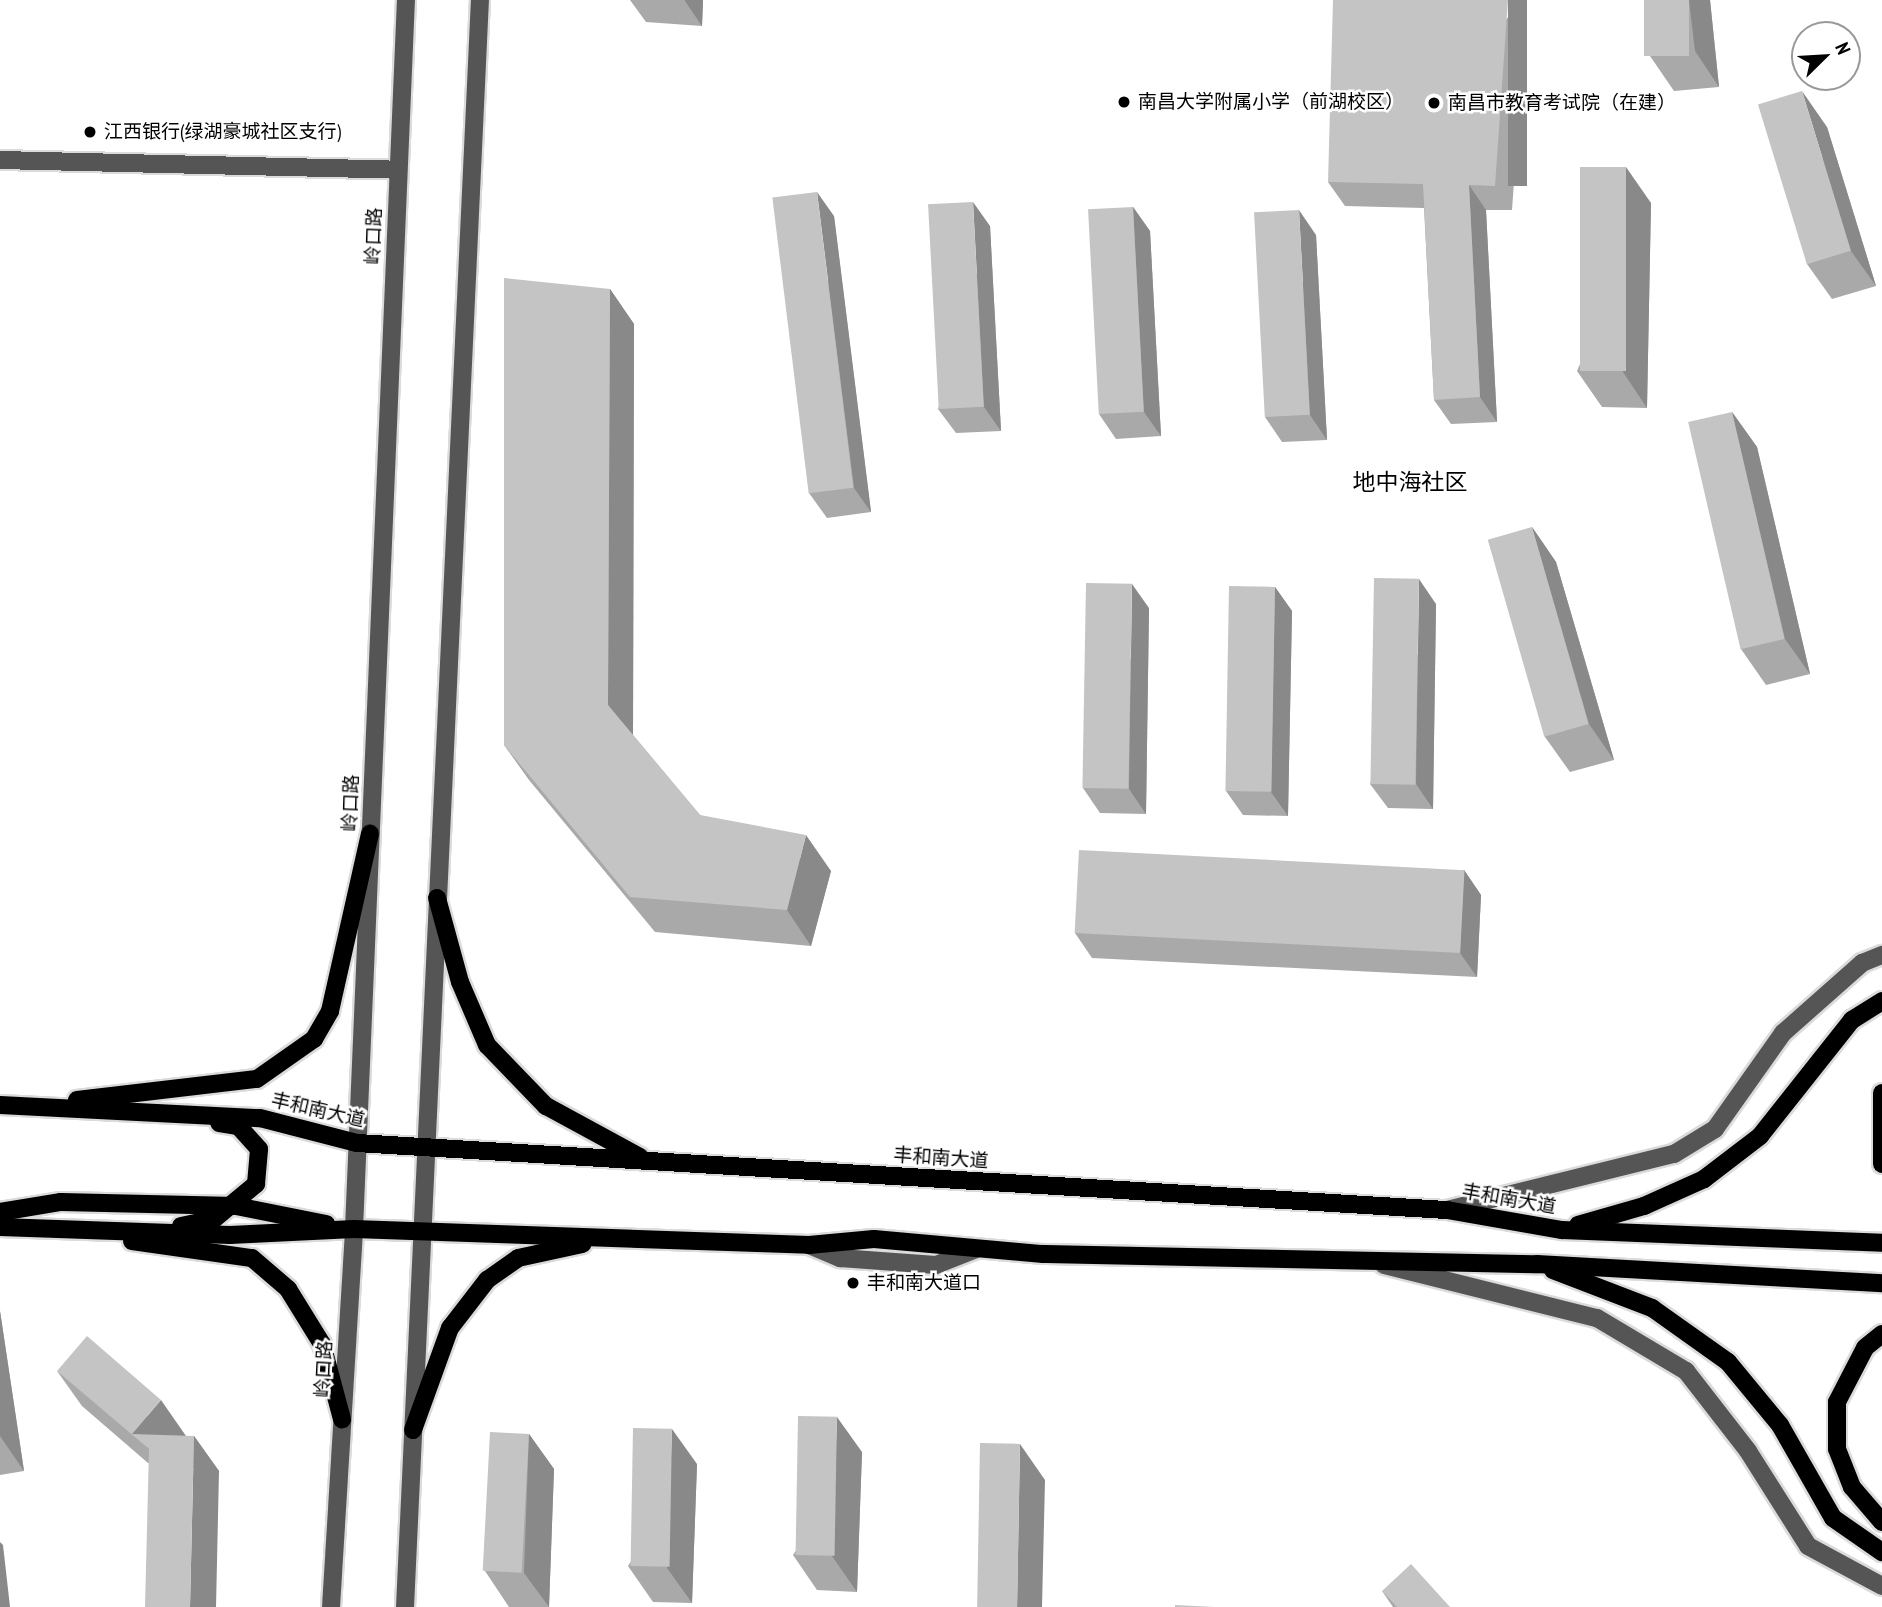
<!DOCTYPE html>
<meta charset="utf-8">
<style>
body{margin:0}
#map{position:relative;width:1882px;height:1607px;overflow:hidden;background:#fff;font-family:"PT Sans Narrow","Noto Sans SC",sans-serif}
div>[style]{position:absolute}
.roads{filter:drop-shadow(2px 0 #dbdbdb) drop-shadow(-2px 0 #dbdbdb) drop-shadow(0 2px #dbdbdb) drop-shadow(0 -2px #dbdbdb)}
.minor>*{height:18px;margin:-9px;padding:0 9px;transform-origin:9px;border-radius:9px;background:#555}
.major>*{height:18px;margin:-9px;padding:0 9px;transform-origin:9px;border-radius:9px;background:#000}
.wall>*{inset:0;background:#a9a9a9}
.shaded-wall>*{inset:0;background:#898989;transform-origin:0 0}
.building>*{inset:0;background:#c4c4c4;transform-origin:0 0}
.dots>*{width:19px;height:19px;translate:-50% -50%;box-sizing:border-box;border:4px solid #fff;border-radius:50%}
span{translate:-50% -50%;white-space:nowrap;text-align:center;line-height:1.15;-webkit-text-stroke:5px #fff;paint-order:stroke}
.poi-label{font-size:19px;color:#000}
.left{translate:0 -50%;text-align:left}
.street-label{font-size:19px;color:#000}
.quarter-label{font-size:23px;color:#000}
.north{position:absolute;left:1791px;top:21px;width:70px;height:70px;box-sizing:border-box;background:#fff;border:2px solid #999;border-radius:50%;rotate:66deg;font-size:19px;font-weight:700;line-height:28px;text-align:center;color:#000}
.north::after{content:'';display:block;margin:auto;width:24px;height:32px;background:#000;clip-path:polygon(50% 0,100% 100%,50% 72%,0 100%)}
</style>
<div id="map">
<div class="roads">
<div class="minor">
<div style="left:0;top:160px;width:398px;rotate:1.4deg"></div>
<div style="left:1447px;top:1210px;width:234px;rotate:-13.9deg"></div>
<div style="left:1674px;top:1154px;width:48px;rotate:-31.4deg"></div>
<div style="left:1715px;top:1129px;width:118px;rotate:-54.7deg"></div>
<div style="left:1783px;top:1033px;width:106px;rotate:-41.5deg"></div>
<div style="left:1862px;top:963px;width:22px;rotate:-22deg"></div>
<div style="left:809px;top:1245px;width:34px;rotate:23deg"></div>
<div style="left:840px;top:1258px;width:96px;rotate:4.2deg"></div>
<div style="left:936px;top:1265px;width:43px;rotate:-21.8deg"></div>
<div style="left:1384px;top:1265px;width:219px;rotate:14deg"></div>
<div style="left:1597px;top:1318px;width:104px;rotate:30.8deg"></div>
<div style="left:1686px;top:1371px;width:101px;rotate:52.2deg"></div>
<div style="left:1748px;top:1451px;width:112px;rotate:57.7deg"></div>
<div style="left:1808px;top:1546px;width:84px;rotate:28.4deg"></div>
<div style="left:331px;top:1607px;width:379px;rotate:-86.5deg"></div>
<div style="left:354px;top:1229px;width:1230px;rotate:-87.58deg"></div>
<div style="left:405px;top:1607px;width:1609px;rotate:-87.33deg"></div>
</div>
<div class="major">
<div style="left:437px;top:898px;width:87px;rotate:74.7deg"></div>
<div style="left:460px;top:982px;width:69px;rotate:66.8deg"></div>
<div style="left:487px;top:1045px;width:85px;rotate:46deg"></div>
<div style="left:546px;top:1106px;width:107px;rotate:28.5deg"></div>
<div style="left:1882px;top:1093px;width:71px;rotate:90deg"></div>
<div style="left:77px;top:1100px;width:181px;rotate:-6.7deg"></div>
<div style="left:257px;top:1079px;width:70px;rotate:-35.1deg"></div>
<div style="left:314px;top:1039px;width:32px;rotate:-60deg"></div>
<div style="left:330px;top:1011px;width:182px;rotate:-77.3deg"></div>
<div style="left:0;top:1105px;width:260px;rotate:2.9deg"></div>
<div style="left:260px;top:1118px;width:100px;rotate:14.5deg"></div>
<div style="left:357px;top:1143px;width:1092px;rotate:3.52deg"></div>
<div style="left:1447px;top:1210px;width:117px;rotate:9.9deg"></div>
<div style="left:1562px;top:1230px;width:320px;rotate:2.3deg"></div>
<div style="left:0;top:1212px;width:62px;rotate:-9.3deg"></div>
<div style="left:61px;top:1202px;width:175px;rotate:1.3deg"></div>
<div style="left:236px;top:1206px;width:92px;rotate:11.3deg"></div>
<div style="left:1578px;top:1225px;width:69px;rotate:-16.1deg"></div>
<div style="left:1644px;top:1206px;width:66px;rotate:-24.2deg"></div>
<div style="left:1704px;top:1179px;width:71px;rotate:-37.5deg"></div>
<div style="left:1760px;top:1136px;width:148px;rotate:-51.6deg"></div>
<div style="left:1852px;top:1020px;width:36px;rotate:-32deg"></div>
<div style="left:181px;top:1226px;width:34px;rotate:-12deg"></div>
<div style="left:214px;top:1219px;width:55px;rotate:-39.8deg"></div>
<div style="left:256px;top:1184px;width:35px;rotate:-85deg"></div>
<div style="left:259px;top:1149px;width:31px;rotate:-132deg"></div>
<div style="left:238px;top:1126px;width:19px;rotate:-171deg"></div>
<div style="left:0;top:1227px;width:230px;rotate:2deg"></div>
<div style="left:230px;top:1235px;width:124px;rotate:-2.8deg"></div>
<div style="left:354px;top:1229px;width:455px;rotate:2deg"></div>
<div style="left:809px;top:1245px;width:65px;rotate:-5.3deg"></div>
<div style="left:874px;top:1239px;width:170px;rotate:5.1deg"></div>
<div style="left:1043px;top:1254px;width:494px;rotate:1.2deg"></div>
<div style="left:1537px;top:1264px;width:346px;rotate:3.2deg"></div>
<div style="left:132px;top:1241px;width:121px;rotate:8.1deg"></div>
<div style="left:252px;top:1258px;width:48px;rotate:40.7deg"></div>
<div style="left:288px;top:1289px;width:65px;rotate:58.3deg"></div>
<div style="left:322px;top:1344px;width:78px;rotate:75.1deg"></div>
<div style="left:1553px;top:1270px;width:106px;rotate:21deg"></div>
<div style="left:1652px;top:1308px;width:93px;rotate:35.4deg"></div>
<div style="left:1728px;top:1362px;width:82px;rotate:50.5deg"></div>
<div style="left:1780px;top:1425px;width:107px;rotate:60.3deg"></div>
<div style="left:1833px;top:1518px;width:60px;rotate:34.8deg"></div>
<div style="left:1882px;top:1334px;width:22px;rotate:141deg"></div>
<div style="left:1865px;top:1348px;width:61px;rotate:117.4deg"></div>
<div style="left:1837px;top:1402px;width:47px;rotate:90deg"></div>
<div style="left:1837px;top:1449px;width:41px;rotate:68.5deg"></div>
<div style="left:1852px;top:1487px;width:46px;rotate:49.4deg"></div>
<div style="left:413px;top:1430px;width:109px;rotate:-70.1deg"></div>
<div style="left:450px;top:1328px;width:61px;rotate:-52.4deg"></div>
<div style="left:487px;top:1280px;width:38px;rotate:-35deg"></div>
<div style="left:518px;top:1258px;width:66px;rotate:-12.3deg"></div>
</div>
</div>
<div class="wall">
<div style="clip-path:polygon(630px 0,703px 0,702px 26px,646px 22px)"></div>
<div style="clip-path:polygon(1527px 0,1512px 210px,1486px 210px,1497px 422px,1451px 424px,1434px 400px,1424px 208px,1345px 206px,1328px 182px)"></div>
<div style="clip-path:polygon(1644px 0,1710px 0,1719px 87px,1674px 91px,1650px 56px)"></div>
<div style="clip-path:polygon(1827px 127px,1876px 286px,1832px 299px,1807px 264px)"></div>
<div style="clip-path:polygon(1651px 203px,1647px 408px,1602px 407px,1577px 371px)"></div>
<div style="clip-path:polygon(1133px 207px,1150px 231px,1161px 436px,1116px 439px,1099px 414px)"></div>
<div style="clip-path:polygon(834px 216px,871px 512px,827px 518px,809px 493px)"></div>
<div style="clip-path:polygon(990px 226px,1001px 431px,956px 433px,938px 409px)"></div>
<div style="clip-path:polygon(1316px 235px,1327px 440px,1282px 442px,1265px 417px)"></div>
<div style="clip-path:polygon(610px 289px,634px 324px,633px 735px,700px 815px,831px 871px,811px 946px,655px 932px,529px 780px,504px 745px)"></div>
<div style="clip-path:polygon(1732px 412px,1757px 447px,1810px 674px,1766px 685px,1741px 649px)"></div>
<div style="clip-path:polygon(1532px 527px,1556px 562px,1614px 760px,1570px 772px,1545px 737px)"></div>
<div style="clip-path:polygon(1275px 587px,1292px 611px,1288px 816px,1243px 815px,1226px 791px)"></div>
<div style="clip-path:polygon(1436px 604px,1433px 809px,1388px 808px,1370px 784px)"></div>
<div style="clip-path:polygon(1149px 608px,1146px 814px,1100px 813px,1083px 788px)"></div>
<div style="clip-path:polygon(1464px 870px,1481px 895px,1477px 977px,1092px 958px,1075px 933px)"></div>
<div style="clip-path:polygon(0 1311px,24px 1471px,0 1475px)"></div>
<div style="clip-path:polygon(57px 1371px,186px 1436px,194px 1436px,219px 1471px,148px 1463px,82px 1406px)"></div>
<div style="clip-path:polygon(529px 1434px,554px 1469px,549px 1607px,509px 1607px,485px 1571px)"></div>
<div style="clip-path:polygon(862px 1452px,857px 1592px,817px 1590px,793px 1555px)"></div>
<div style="clip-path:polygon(697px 1464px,692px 1603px,653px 1602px,628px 1566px)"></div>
<div style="clip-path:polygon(1382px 1591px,1450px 1607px,1393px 1607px)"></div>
</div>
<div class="shaded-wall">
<div style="clip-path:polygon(685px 0,703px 0,702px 26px,685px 1px)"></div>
<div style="left:1508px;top:0;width:19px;height:186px"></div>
<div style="clip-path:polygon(1689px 0,1710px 0,1719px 87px,1695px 51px)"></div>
<div style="clip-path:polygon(1802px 91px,1827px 127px,1876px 286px,1851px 251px)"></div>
<div style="clip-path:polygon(1626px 167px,1651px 203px,1647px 408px,1623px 372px)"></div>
<div style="clip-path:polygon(1469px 185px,1486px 210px,1497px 422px,1480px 397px)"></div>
<div style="clip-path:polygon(817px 192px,834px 216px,871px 512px,854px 488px)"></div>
<div style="clip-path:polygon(973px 202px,990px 226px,1001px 431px,984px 407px)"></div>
<div style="clip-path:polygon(1133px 207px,1150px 231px,1161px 436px,1144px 412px)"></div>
<div style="clip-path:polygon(1299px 210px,1316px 235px,1327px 440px,1310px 415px)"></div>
<div style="clip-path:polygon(610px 289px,634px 324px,633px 740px,608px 705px)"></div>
<div style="clip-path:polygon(1732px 412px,1757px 447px,1810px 674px,1785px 639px)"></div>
<div style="clip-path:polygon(1532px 527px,1556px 562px,1614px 760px,1589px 724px)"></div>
<div style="clip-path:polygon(1419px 579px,1436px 604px,1433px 809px,1416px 784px)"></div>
<div style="clip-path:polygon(1132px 584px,1149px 608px,1146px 814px,1129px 789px)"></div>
<div style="clip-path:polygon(1275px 587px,1292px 611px,1288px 816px,1271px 792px)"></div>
<div style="clip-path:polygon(806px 835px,831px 871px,811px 946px,787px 910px)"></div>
<div style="clip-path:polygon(1464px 870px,1481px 895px,1477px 977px,1460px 953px)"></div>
<div style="clip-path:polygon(0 1311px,24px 1471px,0 1436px)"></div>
<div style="clip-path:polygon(161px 1400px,186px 1436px,149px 1449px,132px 1434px)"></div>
<div style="clip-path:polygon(837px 1417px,862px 1452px,857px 1592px,832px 1556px)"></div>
<div style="clip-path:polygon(672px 1429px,697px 1464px,692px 1603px,667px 1568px)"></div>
<div style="clip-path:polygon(529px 1434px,554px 1469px,549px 1607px,524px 1573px)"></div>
<div style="clip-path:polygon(194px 1436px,219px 1471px,216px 1607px,190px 1607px)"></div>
<div style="clip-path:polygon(1020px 1444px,1045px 1480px,1042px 1607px,1017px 1607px)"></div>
<div style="clip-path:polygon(0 1542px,3px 1545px,10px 1607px,0 1607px)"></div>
</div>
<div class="building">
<div style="clip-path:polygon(1333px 0,1508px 0,1495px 186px,1469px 185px,1480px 397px,1434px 400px,1423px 184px,1328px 182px)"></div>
<div style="left:1644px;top:0;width:45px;height:56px"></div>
<div style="left:1802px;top:91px;width:167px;height:46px;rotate:73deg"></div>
<div style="left:1580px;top:167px;width:46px;height:204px"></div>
<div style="left:817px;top:192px;width:298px;height:45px;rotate:83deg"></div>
<div style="left:973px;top:202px;width:205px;height:45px;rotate:87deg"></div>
<div style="left:1133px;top:207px;width:205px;height:45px;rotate:87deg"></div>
<div style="left:1299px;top:210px;width:205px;height:45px;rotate:87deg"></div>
<div style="clip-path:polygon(504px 278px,610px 289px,608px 705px,700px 815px,806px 835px,787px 910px,630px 897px,504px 745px)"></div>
<div style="left:1732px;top:412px;width:233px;height:45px;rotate:77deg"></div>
<div style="left:1532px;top:527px;width:205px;height:46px;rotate:74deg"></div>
<div style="left:1374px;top:578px;width:45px;height:206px;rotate:1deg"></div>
<div style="left:1086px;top:583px;width:46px;height:205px;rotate:1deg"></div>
<div style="left:1229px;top:586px;width:46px;height:205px;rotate:1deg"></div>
<div style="left:1079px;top:850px;width:386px;height:83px;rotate:3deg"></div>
<div style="clip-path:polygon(87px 1336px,161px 1400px,132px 1434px,194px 1436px,190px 1607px,145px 1607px,149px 1449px,57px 1371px)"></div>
<div style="left:798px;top:1416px;width:39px;height:139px;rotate:1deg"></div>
<div style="left:633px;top:1428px;width:39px;height:138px;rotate:1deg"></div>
<div style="left:490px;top:1432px;width:39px;height:139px;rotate:3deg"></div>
<div style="left:980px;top:1443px;width:40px;height:164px;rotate:1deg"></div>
<div style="clip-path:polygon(1411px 1564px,1450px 1607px,1397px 1607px,1382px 1591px)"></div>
<div style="clip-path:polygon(1175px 1605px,1215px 1607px,1175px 1607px)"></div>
</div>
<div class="dots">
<div style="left:1124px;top:102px;background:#000"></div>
<div style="left:1434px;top:103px;background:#000"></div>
<div style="left:90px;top:132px;background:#000"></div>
<div style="left:853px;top:1283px;background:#000"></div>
</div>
<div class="poi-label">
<span class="left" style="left:1138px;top:102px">南昌大学附属小学（前湖校区）</span>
<span class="left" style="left:1448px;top:103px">南昌市教育考试院（在建）</span>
<span class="left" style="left:104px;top:132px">江西银行(绿湖豪城社区支行)</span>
<span class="left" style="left:867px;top:1283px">丰和南大道口</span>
</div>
<div class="street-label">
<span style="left:374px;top:236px;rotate:-88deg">岭口路</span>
<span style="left:351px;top:803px;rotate:-88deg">岭口路</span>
<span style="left:318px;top:1110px;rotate:13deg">丰和南大道</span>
<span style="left:941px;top:1158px;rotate:4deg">丰和南大道</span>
<span style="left:1509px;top:1199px;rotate:10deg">丰和南大道</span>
<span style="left:324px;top:1369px;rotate:-87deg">岭口路</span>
</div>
<div class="quarter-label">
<span style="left:1410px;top:482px">地中海社区</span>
</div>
<div class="north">N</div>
</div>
